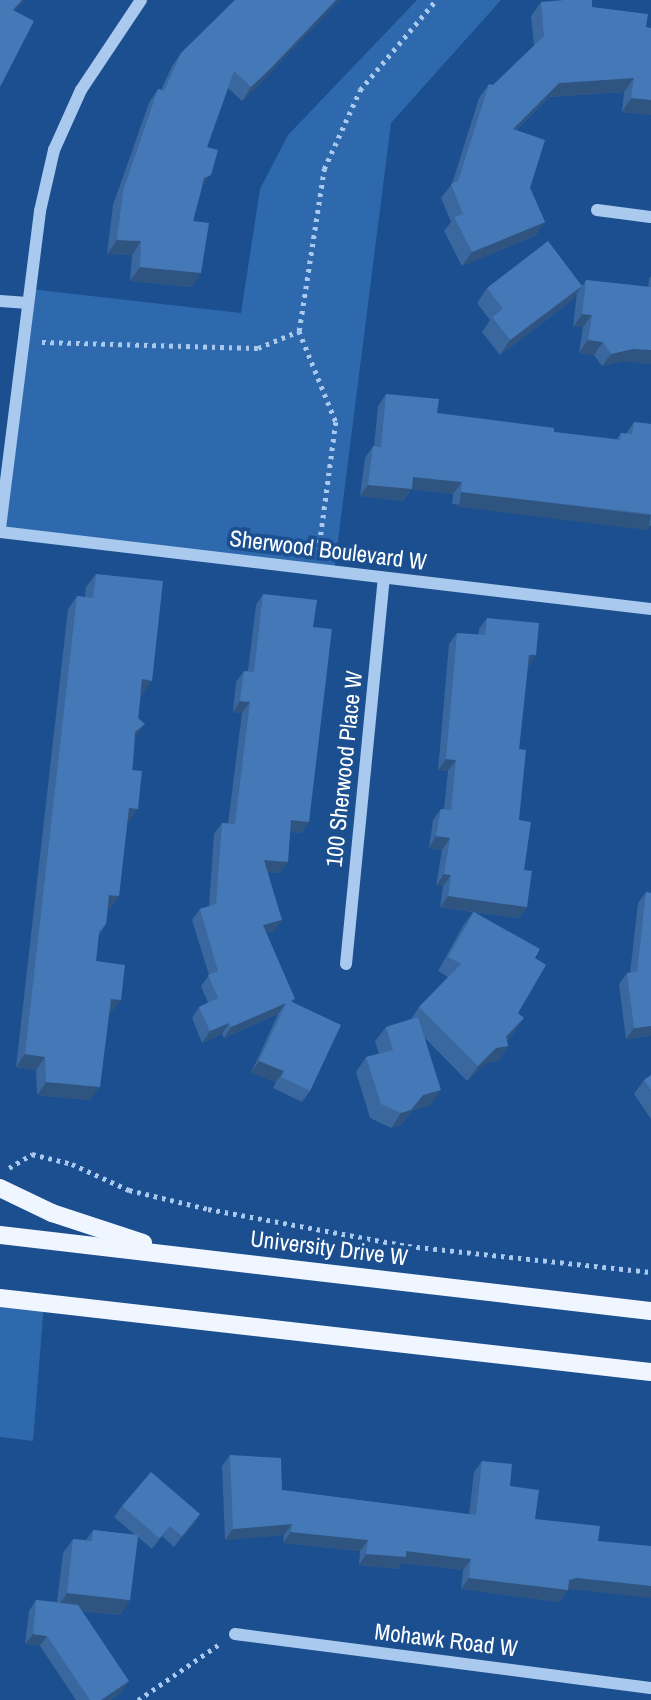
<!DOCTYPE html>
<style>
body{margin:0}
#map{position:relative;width:651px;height:1700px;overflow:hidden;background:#1b4f8f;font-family:"Archivo Narrow",sans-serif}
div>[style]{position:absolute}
.green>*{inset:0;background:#2e69ad}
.path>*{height:4.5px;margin-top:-2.25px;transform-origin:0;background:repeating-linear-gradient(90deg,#a9c9ee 0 3.5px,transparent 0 8.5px)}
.minor>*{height:12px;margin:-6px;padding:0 6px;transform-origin:6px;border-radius:6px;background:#a9c9ee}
.major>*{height:18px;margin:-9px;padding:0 9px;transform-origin:9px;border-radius:9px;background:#f0f6ff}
.wall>*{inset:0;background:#3a679d}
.shaded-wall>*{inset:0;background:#305480;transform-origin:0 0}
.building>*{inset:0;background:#4478b7}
span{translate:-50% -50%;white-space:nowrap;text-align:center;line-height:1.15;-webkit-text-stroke:7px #1b4f8f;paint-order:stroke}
.street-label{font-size:23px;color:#fff}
</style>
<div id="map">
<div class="green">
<div style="clip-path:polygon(417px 0,501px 0,391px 123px,334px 572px,0 528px,30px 289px,241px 313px,260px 189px,288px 135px)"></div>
<div style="clip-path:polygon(0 1298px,44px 1303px,33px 1441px,0 1437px)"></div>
</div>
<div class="path">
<div style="left:299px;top:331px;width:98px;rotate:67.9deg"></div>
<div style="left:336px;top:422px;width:128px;rotate:97.6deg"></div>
<div style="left:42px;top:342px;width:216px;rotate:1.6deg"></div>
<div style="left:258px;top:348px;width:44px;rotate:-22.5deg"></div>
<div style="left:299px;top:331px;width:164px;rotate:-81.2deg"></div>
<div style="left:324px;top:169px;width:87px;rotate:-65.5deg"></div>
<div style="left:360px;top:90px;width:118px;rotate:-49.8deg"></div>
<div style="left:9px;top:1168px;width:27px;rotate:-31deg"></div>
<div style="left:32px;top:1154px;width:41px;rotate:14deg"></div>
<div style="left:72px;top:1164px;width:63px;rotate:24.5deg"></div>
<div style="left:129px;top:1190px;width:81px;rotate:13.5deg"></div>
<div style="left:208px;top:1209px;width:203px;rotate:10.5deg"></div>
<div style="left:408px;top:1246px;width:244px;rotate:6.1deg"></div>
<div style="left:138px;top:1700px;width:97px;rotate:-34.5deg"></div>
</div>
<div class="minor">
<div style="left:597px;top:210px;width:54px;rotate:7.4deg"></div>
<div style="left:0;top:301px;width:28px;rotate:4deg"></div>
<div style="left:0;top:528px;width:320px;rotate:-82.8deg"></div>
<div style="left:40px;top:211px;width:63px;rotate:-77.1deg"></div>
<div style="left:54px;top:150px;width:66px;rotate:-65.8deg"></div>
<div style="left:81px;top:90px;width:108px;rotate:-56.3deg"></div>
<div style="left:0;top:532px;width:656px;rotate:6.75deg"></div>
<div style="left:346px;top:964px;width:388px;rotate:-84.4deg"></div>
<div style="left:235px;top:1634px;width:419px;rotate:7.4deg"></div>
</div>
<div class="major">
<div style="left:0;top:1188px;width:58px;rotate:25.7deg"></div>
<div style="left:52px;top:1213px;width:96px;rotate:18.2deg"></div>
<div style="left:0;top:1235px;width:655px;rotate:6.66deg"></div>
<div style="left:0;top:1298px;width:655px;rotate:6.49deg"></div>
</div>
<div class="wall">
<div style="clip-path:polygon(235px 0,261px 83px,242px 101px,228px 88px,207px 147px,202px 188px,193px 221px,192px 287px,130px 281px,132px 255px,107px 254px,113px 205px,149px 103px,158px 89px,161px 90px,172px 66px,181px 53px)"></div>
<div style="clip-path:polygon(541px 2px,592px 7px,646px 27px,651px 115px,622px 112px,624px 92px,549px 97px,516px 130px,530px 188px,545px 222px,535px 236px,462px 266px,444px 231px,451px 222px,441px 198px,452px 184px,479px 98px,489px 84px,493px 85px,534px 46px,531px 16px)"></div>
<div style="clip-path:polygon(651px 276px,651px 364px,624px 361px,602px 366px,594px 355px,579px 353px,583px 327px,573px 327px,577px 293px,571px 301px,500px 355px,482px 332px,490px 320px,477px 303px,487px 288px,582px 286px,586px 280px,648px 287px,649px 279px)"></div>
<div style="clip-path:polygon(386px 394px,437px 413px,554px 432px,617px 439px,621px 433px,626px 434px,634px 422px,651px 424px,651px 526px,452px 504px,453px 494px,411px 489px,403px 501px,360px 496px,365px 458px,373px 446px,374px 446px,378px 406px)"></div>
<div style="clip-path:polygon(96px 574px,143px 694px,141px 694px,136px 737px,135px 738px,129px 822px,127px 822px,119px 896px,110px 909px,108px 909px,106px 924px,99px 935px,96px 961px,111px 1013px,109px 1013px,90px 1100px,37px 1095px,36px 1070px,16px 1067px,68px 609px,77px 596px,85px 597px,86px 587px)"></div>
<div style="clip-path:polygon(263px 594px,313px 627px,309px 822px,301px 833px,290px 832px,280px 873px,268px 872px,274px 931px,266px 933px,293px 1002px,310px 1091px,302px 1102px,273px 1088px,276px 1082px,251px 1073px,278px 1014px,224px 1038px,222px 1034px,202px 1043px,192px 1018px,199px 1007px,208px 1003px,201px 986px,209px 975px,192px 920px,200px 909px,209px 906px,214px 834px,222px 823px,228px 823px,242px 713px,233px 712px,236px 682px,244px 671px,248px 671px,256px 605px)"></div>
<div style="clip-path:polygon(487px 618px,536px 655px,528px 667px,519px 749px,519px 820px,527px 907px,519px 918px,474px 912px,535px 958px,518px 1013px,514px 1033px,507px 1040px,508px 1046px,498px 1061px,486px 1063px,467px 1081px,425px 1038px,431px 1105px,413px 1110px,401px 1125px,391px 1128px,370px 1118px,356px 1072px,366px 1057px,379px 1054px,375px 1041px,386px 1027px,411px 1019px,419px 1007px,448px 977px,438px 971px,463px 926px,473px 912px,440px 907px,443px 886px,436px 886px,442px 850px,429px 848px,433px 820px,441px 809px,444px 809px,448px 771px,438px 770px,449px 644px,457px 633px,478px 635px,479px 629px)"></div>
<div style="clip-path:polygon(646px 892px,651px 893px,651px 1036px,626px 1039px,619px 984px,627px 973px,630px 973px,638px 903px)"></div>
<div style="clip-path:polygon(651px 1075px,651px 1119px,634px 1094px,644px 1080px)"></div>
<div style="clip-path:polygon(230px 1455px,282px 1490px,469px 1515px,474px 1472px,482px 1461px,510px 1486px,535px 1519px,569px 1589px,568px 1590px,560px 1602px,461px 1589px,463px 1570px,401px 1563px,398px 1569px,359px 1565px,360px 1551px,283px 1543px,284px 1535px,225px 1540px,222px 1466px)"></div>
<div style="clip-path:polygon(122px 1506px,200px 1514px,193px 1525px,174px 1547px,162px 1536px,152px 1549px,138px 1537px,130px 1600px,120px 1615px,82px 1611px,122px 1692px,110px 1700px,76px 1700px,40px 1646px,25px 1644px,29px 1611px,36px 1600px,57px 1602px,63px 1553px,73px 1539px,86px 1540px,93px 1530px,135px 1535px,114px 1517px)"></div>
</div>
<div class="shaded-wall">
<div style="clip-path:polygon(22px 0,25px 0,3px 24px,13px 10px)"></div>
<div style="clip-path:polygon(336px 0,340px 0,261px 83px,242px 101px,251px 87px)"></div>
<div style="clip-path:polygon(634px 78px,624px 92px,549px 97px,503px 142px,513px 129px,559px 83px)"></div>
<div style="clip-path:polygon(631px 98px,651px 100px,651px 115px,622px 112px)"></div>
<div style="clip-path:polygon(211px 175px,201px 188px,204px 178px)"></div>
<div style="clip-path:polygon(545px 222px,535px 236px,462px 266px,472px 252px)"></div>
<div style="clip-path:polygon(117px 240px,141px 241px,132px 255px,107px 254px)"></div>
<div style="clip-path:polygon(140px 267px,201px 273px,192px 287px,130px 281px)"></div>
<div style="clip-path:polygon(582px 286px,571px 301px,500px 355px,510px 340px)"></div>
<div style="clip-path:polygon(582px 314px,592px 315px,583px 327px,573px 327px)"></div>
<div style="clip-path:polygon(588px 340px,603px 342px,594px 355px,579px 353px)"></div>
<div style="clip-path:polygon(633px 349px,651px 350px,651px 364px,624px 361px,602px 366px,611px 354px)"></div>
<div style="clip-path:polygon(413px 477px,462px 482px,453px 494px,411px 489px,403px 501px,360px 496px,368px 485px)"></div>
<div style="left:461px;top:492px;width:191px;height:15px;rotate:7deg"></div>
<div style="clip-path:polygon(529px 655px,536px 655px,528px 667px,521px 666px)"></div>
<div style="clip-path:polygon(142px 679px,152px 681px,143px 694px,133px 693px)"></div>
<div style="clip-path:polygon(240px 701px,250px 702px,242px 713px,233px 712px)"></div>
<div style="clip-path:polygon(145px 724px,136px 737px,126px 745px,135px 732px)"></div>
<div style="clip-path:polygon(446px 759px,456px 760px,448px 771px,438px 770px)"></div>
<div style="clip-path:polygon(129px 808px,138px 809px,129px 822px,120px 821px)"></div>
<div style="clip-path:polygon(291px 820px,309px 822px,301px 833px,283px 831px)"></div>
<div style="clip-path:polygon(436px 836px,450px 838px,442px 850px,429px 848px)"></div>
<div style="clip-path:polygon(264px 860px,288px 862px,280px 873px,256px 871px)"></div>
<div style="clip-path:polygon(444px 874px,451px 875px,443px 886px,436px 886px)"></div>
<div style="clip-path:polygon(109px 895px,119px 896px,110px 909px,100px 908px)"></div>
<div style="clip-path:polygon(448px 896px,527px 907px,519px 918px,440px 907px)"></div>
<div style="clip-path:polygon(282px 920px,274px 931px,255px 936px,263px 925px)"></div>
<div style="clip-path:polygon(111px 999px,121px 1000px,111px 1013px,101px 1012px)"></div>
<div style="clip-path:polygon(286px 1003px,278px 1014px,224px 1038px,231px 1027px)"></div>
<div style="clip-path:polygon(524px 1018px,514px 1033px,500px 1047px,508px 1046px,498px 1061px,486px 1063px,467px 1081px,478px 1066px)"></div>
<div style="clip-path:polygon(229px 1023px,222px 1034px,202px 1043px,210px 1031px)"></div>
<div style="clip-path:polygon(651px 1026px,651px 1036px,626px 1039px,634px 1028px)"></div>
<div style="clip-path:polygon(25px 1054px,45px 1057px,36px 1070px,16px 1067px)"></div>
<div style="clip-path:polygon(259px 1061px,284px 1071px,276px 1082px,251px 1073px)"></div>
<div style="clip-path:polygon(46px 1082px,100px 1087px,90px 1100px,37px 1095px)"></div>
<div style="clip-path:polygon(441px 1090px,431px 1105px,413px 1110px,401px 1125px,391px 1128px,401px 1113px,423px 1095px)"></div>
<div style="clip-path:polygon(200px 1514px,193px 1525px,174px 1547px,182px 1536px)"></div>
<div style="clip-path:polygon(292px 1524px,284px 1535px,225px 1540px,233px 1529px)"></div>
<div style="clip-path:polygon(291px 1532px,368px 1540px,360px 1551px,283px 1543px)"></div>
<div style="clip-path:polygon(406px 1551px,471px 1559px,463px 1570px,401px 1563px,398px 1569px,359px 1565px,366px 1554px)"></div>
<div style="clip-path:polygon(469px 1578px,569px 1580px,577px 1578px,651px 1586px,651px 1598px,569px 1589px,566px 1590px,568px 1590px,560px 1602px,461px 1589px)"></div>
<div style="clip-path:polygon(67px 1593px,130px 1600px,120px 1615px,57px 1608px)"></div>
<div style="clip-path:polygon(33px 1634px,47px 1636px,40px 1646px,25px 1644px)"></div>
<div style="clip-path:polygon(129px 1681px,122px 1692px,110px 1700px,101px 1700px)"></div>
</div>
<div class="building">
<div style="clip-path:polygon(0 0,22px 0,13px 10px,34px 21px,0 87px)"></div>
<div style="clip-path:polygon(235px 0,336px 0,270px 69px,251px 87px,234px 71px,207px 147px,218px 150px,211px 175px,204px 178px,193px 221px,209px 223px,201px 273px,140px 267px,141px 241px,117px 240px,123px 191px,158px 89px,164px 91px,181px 53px)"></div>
<div style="clip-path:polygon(564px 0,592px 0,592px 7px,648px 14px,646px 27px,651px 28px,651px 100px,631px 98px,634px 78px,559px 83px,513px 129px,545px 140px,530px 188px,545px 222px,472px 252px,454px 217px,463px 214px,451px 184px,458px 181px,489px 84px,493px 85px,544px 36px,541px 2px)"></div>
<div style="clip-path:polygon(548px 241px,582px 286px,510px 340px,492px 317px,503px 309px,487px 288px)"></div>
<div style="clip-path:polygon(586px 280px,651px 287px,651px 350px,633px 349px,611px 354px,603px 342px,588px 340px,592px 315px,582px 314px)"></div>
<div style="clip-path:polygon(386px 394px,439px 399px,437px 413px,554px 428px,554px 432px,620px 440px,621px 433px,632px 434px,634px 422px,651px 424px,651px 514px,461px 492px,462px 482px,413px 477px,412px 489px,368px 485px,373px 446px,381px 447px)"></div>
<div style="clip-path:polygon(96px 574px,163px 581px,152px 681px,142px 679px,138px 718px,145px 724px,135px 732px,132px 770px,142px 771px,138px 809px,129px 808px,119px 896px,109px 895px,106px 924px,99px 931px,96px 961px,125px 965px,121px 1000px,111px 999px,100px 1087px,46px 1082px,45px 1057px,25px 1054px,77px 596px,93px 598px)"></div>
<div style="clip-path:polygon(263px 594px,317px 600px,313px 627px,332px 629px,309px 822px,291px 820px,288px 862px,264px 860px,282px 920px,263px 925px,295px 999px,290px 1001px,341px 1025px,310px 1091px,281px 1077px,284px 1071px,259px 1061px,286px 1003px,231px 1027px,229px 1023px,210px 1031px,199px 1007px,218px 998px,208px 975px,218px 971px,200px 909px,216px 904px,222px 823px,235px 824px,250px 702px,240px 701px,244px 671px,254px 672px)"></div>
<div style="clip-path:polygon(487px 618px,539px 623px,536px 655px,529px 655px,519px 749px,526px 750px,519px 820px,531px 822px,524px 870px,532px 871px,527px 907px,448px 896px,451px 875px,444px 874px,450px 838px,436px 836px,441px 809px,451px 810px,456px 760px,446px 759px,457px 633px,485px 635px)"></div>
<div style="clip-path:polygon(646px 892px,651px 893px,651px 1026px,634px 1028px,627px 973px,637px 972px)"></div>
<div style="clip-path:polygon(474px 912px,540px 949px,535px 958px,546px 965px,518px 1013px,524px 1018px,506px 1036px,508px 1046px,496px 1048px,478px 1066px,419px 1007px,461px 964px,448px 957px)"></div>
<div style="clip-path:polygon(418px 1017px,441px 1090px,423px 1095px,411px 1110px,401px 1113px,381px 1104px,366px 1057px,393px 1050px,386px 1027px)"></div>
<div style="clip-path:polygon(651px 1075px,651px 1090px,644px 1080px)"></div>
<div style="clip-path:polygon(230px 1455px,281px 1458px,282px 1490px,476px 1515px,482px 1461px,512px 1464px,510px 1486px,539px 1490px,535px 1519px,600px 1526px,598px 1541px,651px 1546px,651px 1586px,577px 1578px,569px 1580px,568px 1590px,469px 1578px,471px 1559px,406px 1551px,406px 1557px,366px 1554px,368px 1540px,291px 1532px,292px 1524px,233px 1529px)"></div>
<div style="clip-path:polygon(151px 1472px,200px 1514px,182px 1536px,170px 1526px,159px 1538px,122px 1506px)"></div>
<div style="clip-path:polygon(93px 1530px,138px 1535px,130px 1600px,67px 1593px,73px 1539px,92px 1541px)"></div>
<div style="clip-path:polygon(36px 1600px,78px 1605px,129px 1681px,101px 1700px,90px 1700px,47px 1636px,33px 1634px)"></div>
</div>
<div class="street-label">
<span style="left:328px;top:550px;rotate:7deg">Sherwood Boulevard W</span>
<span style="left:344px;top:769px;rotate:-84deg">100 Sherwood Place W</span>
<span style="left:329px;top:1248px;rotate:7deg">University Drive W</span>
<span style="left:446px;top:1640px;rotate:7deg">Mohawk Road W</span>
</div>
</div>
